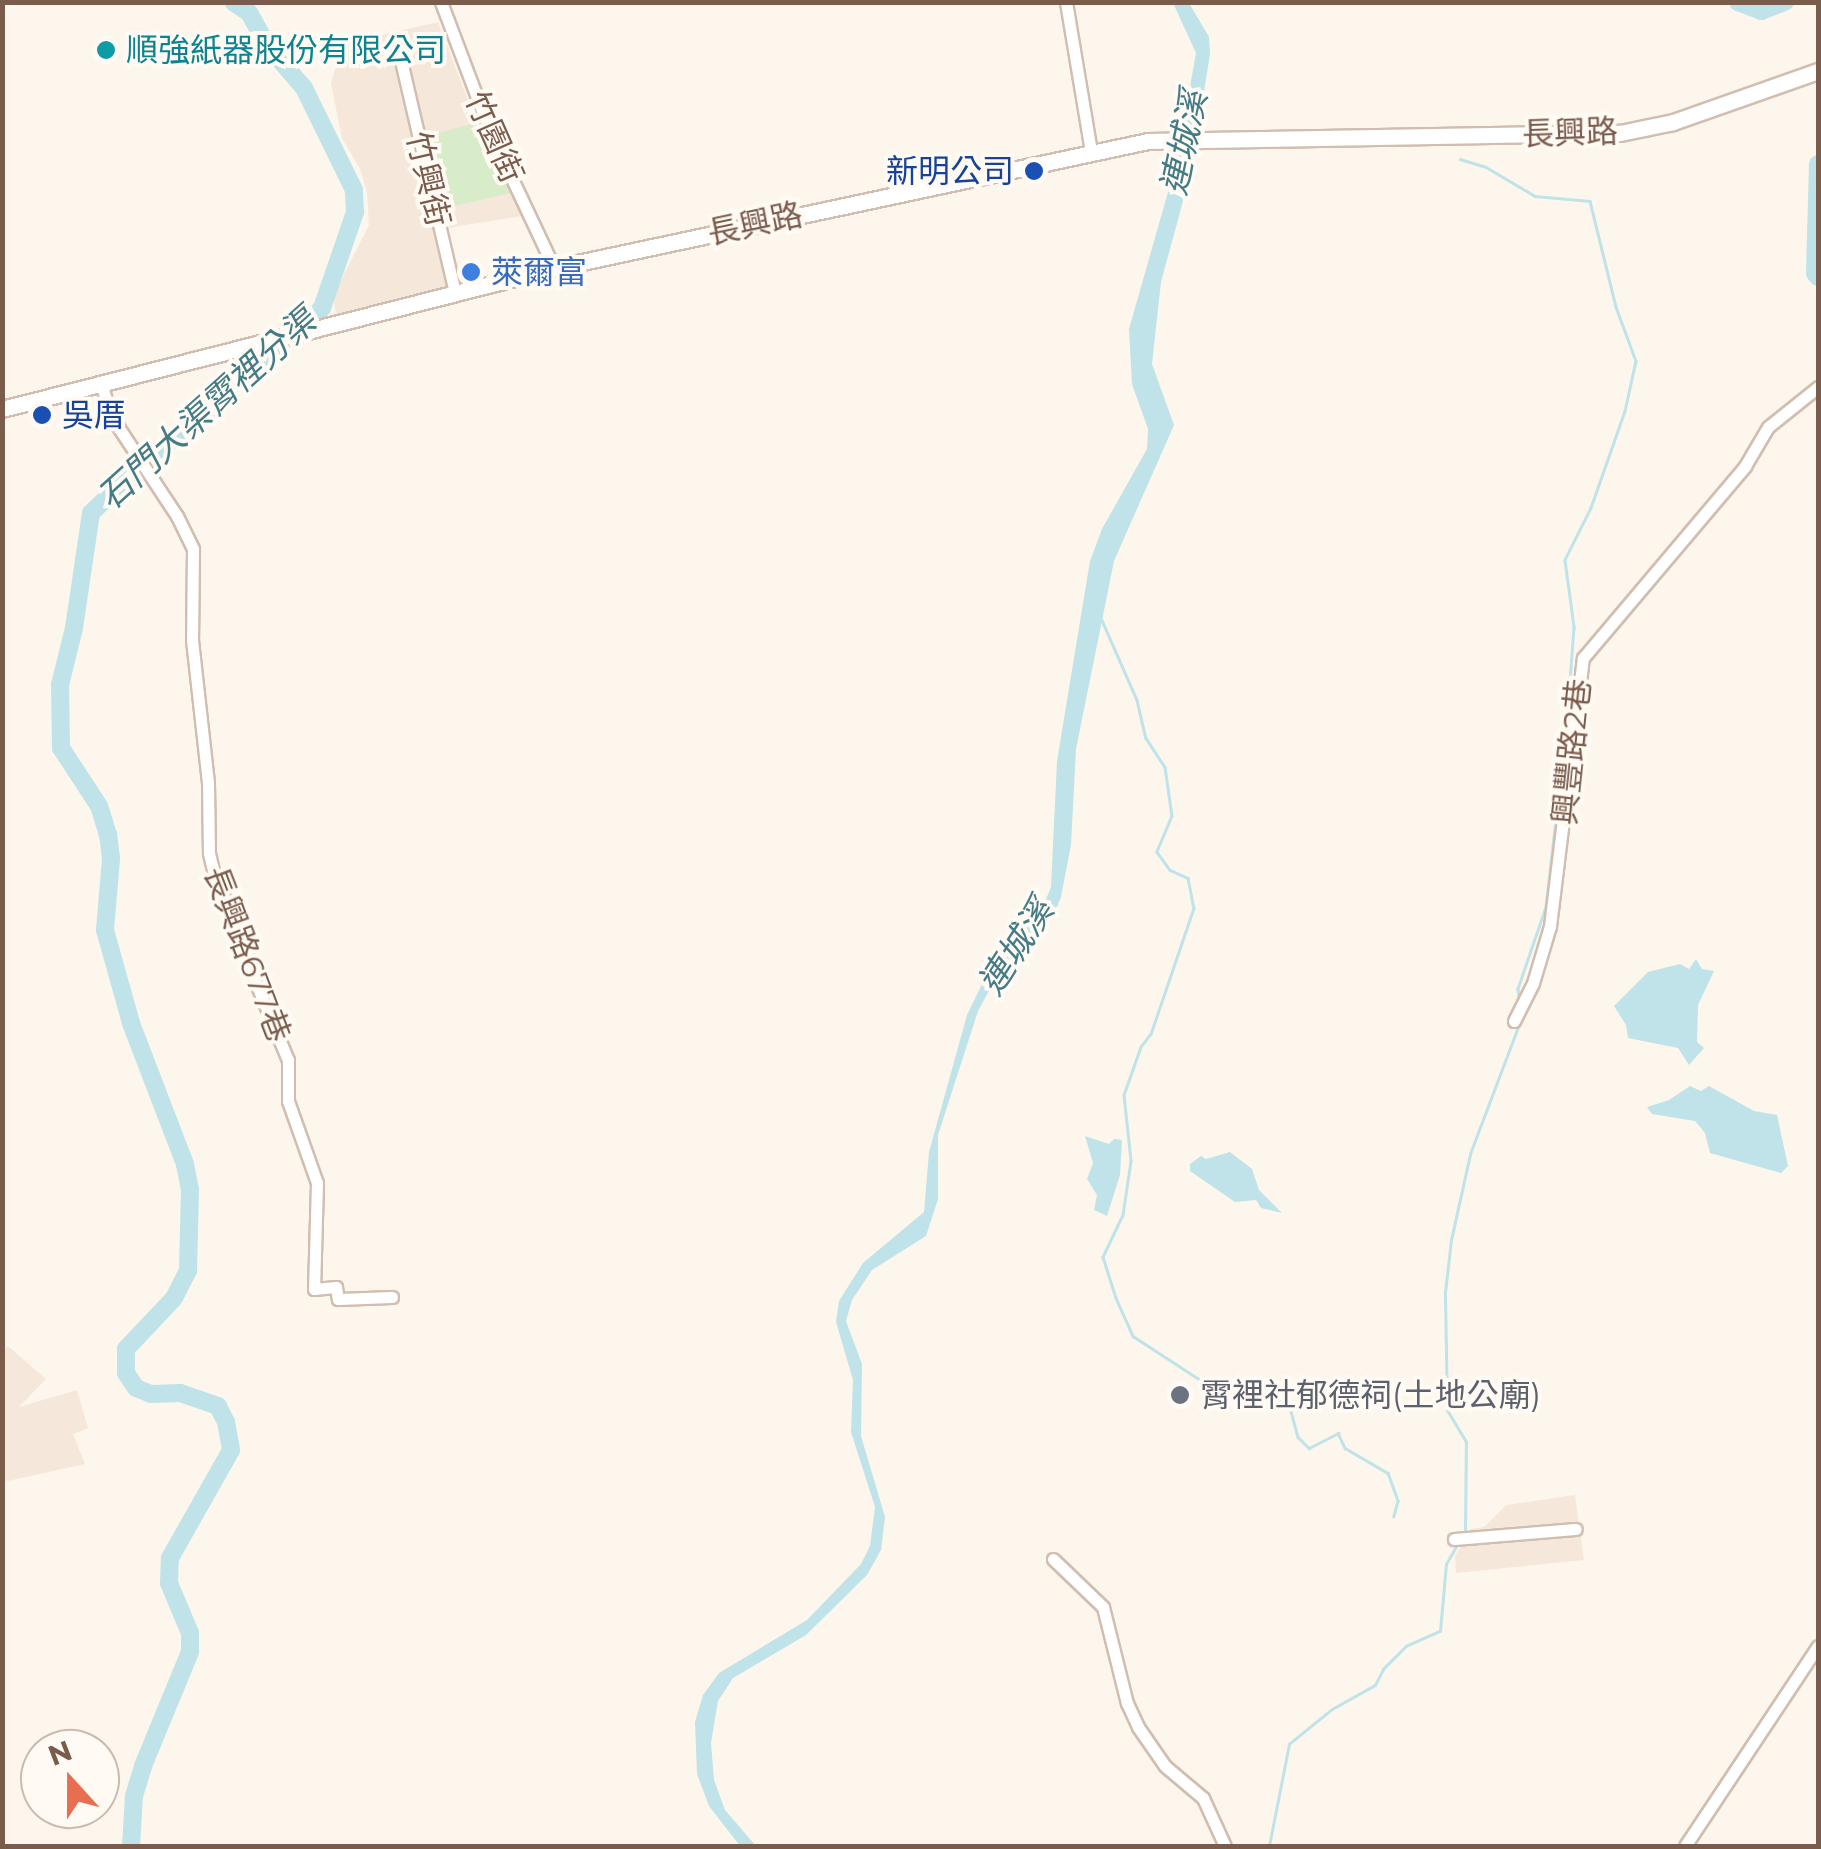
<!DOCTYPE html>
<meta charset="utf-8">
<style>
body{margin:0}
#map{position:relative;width:1821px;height:1849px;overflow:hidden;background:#fdf6ec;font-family:Montserrat,"Noto Sans TC",sans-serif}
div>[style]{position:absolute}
.residential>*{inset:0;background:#f5e8da}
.green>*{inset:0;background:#d8ecc9}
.water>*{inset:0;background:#bfe3e8}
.stream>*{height:2.5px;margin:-1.25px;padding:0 1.25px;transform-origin:1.25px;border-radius:1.25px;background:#bfe3e8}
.river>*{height:18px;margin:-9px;padding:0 9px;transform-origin:9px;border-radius:9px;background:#bfe3e8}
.roads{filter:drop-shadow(2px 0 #d1beb0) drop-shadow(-2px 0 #d1beb0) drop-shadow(0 2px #d1beb0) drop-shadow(0 -2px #d1beb0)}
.street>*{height:11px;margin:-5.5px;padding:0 5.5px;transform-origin:5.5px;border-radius:5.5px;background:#fff}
.secondary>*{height:15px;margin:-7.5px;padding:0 7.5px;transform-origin:7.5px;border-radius:7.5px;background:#fff}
.dots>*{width:28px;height:28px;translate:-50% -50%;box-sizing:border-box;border:5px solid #fffaf3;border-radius:50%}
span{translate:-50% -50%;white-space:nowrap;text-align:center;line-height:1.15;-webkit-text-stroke:8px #fffaf3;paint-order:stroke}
.culture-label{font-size:32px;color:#0d838f}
.left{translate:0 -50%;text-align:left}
.street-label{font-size:32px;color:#7a5c4d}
.transit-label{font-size:32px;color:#164399}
.right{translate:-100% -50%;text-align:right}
.shop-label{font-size:32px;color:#366cbe}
.worship-label{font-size:32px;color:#5b616d}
.water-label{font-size:35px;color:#437c86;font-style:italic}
.frame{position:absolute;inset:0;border:5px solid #7a5c4d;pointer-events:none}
.north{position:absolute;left:20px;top:1729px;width:100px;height:100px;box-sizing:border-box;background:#fffaf3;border:2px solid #cabbb1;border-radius:50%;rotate:339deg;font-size:28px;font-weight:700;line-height:40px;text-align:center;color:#7a5c4d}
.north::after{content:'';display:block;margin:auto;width:35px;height:45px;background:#e76f51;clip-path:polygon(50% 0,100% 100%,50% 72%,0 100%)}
</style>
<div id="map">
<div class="residential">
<div style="clip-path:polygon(438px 22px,471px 108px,522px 216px,434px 230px,447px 287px,336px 314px,333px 296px,369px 225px,367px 193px,360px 169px,342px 138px,331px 84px,342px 44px)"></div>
<div style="clip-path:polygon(8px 1346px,46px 1379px,19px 1407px,77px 1390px,88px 1428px,73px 1434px,85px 1464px,3px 1482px,2px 1352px)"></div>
<div style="clip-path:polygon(1575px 1495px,1584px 1560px,1456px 1573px,1455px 1556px,1471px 1529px,1484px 1527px,1506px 1505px)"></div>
</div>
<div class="green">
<div style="clip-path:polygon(472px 124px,510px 193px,446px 208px,430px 135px)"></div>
</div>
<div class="water">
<div style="clip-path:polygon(1173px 3px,1189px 3px,1209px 37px,1210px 54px,1192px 168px,1161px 282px,1152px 364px,1174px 425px,1114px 561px,1076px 749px,1071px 845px,1061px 897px,1053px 917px,996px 978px,978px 1011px,938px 1135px,938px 1199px,926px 1236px,872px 1270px,852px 1300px,846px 1321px,862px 1364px,861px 1436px,885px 1517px,881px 1550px,867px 1575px,806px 1635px,733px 1678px,718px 1701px,711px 1743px,714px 1780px,725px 1810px,756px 1846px,740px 1846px,709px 1806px,697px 1774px,695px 1722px,703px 1695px,719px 1673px,807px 1620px,861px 1564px,870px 1546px,875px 1507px,851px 1432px,853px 1380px,836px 1322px,839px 1301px,863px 1263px,924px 1212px,929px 1152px,967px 1015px,985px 978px,1044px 904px,1051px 887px,1057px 761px,1090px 561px,1102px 529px,1147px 449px,1148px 429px,1132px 384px,1129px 329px,1176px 164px,1196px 53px)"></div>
<div style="clip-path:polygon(1696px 959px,1702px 969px,1714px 971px,1698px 1005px,1697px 1042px,1704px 1048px,1689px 1065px,1678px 1048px,1628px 1038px,1626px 1025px,1614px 1006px,1648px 972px,1680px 964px,1689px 969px)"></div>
<div style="clip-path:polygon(1690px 1086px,1701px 1091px,1709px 1086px,1754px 1111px,1777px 1115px,1788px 1166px,1781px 1173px,1710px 1153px,1705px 1133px,1695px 1121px,1652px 1114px,1647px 1107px,1669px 1100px)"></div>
<div style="clip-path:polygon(1085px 1136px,1109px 1144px,1114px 1139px,1122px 1140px,1120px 1175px,1107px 1216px,1094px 1210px,1097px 1195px,1087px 1179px,1093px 1163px)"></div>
<div style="clip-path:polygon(1230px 1152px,1252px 1169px,1259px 1190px,1282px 1213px,1261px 1208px,1256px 1200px,1235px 1202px,1190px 1171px,1190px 1164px,1201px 1156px,1206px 1159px)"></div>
</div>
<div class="stream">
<div style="left:1460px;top:159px;width:27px;rotate:17deg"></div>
<div style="left:1486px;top:167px;width:57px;rotate:30.6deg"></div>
<div style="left:1535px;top:196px;width:55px;rotate:5.2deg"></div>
<div style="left:1590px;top:201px;width:109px;rotate:76.2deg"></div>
<div style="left:1616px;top:307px;width:58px;rotate:69.7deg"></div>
<div style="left:1636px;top:361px;width:51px;rotate:102.4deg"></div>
<div style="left:1625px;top:411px;width:103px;rotate:109.3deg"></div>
<div style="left:1591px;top:508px;width:58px;rotate:116.6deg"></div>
<div style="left:1565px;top:560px;width:68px;rotate:82.3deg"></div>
<div style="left:1574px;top:627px;width:96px;rotate:94.2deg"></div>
<div style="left:1567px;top:723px;width:185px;rotate:96.5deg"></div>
<div style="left:1546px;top:907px;width:87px;rotate:108.9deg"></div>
<div style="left:1518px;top:989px;width:7px;rotate:82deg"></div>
<div style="left:1101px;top:618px;width:90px;rotate:66.3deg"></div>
<div style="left:1137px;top:700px;width:39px;rotate:77deg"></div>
<div style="left:1146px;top:738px;width:35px;rotate:57deg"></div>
<div style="left:1165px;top:767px;width:49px;rotate:81.9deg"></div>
<div style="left:1172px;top:816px;width:39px;rotate:113deg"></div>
<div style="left:1157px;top:852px;width:22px;rotate:54deg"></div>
<div style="left:1170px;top:870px;width:20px;rotate:24deg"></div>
<div style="left:1188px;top:878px;width:31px;rotate:79deg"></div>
<div style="left:1194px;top:908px;width:133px;rotate:108.8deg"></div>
<div style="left:1151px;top:1034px;width:16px;rotate:128deg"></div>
<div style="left:1141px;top:1047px;width:51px;rotate:109.5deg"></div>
<div style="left:1124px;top:1095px;width:66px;rotate:83.9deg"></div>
<div style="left:1131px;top:1161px;width:55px;rotate:98.4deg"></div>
<div style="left:1123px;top:1215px;width:47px;rotate:115.5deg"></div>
<div style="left:1103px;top:1257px;width:43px;rotate:72.4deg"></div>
<div style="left:1116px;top:1298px;width:42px;rotate:65.9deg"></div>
<div style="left:1133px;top:1336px;width:130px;rotate:33.1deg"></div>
<div style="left:1242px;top:1407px;width:47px;rotate:-8.7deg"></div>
<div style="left:1288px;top:1400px;width:38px;rotate:75deg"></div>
<div style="left:1298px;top:1437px;width:16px;rotate:45deg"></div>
<div style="left:1309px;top:1448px;width:33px;rotate:-27deg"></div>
<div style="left:1338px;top:1433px;width:17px;rotate:65deg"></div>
<div style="left:1345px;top:1448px;width:50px;rotate:30.2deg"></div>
<div style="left:1388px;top:1473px;width:30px;rotate:70deg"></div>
<div style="left:1398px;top:1501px;width:16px;rotate:105deg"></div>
<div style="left:1465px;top:1532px;width:90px;rotate:-89.4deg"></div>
<div style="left:1466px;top:1442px;width:37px;rotate:-121deg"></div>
<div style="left:1447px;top:1410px;width:118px;rotate:-91deg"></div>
<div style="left:1445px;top:1292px;width:52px;rotate:-83.4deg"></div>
<div style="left:1451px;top:1240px;width:88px;rotate:-77.5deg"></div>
<div style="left:1470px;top:1154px;width:150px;rotate:-69.3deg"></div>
<div style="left:1269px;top:1846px;width:104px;rotate:-78.9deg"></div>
<div style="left:1289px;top:1744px;width:55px;rotate:-39.1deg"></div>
<div style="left:1332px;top:1709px;width:49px;rotate:-29.2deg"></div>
<div style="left:1375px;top:1685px;width:18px;rotate:-63deg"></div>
<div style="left:1383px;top:1669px;width:33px;rotate:-45deg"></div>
<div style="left:1406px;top:1646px;width:37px;rotate:-24deg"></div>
<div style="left:1440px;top:1631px;width:67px;rotate:-84.9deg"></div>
<div style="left:1446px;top:1564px;width:24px;rotate:-60deg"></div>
</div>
<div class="river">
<div style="left:1738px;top:2px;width:25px;rotate:21deg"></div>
<div style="left:1761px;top:11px;width:26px;rotate:-21deg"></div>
<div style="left:1818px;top:164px;width:109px;rotate:91.6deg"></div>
<div style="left:1815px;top:273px;width:5px;rotate:53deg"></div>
<div style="left:131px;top:1846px;width:50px;rotate:-86.6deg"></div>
<div style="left:134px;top:1796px;width:31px;rotate:-73deg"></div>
<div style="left:143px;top:1766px;width:123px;rotate:-67.6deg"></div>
<div style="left:190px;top:1652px;width:19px;rotate:-90deg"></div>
<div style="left:190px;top:1633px;width:54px;rotate:-112.8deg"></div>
<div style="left:169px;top:1583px;width:25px;rotate:-88deg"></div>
<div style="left:170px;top:1558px;width:124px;rotate:-60.5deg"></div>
<div style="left:231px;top:1450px;width:28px;rotate:-100deg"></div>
<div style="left:226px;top:1422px;width:18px;rotate:-117deg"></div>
<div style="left:218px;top:1406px;width:40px;rotate:-161.1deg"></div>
<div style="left:180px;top:1393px;width:29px;rotate:178deg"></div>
<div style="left:151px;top:1394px;width:16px;rotate:-158deg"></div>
<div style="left:136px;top:1388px;width:18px;rotate:-124deg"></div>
<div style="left:126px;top:1373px;width:24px;rotate:-90deg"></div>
<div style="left:126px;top:1349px;width:70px;rotate:-46.7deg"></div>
<div style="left:174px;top:1298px;width:31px;rotate:-63deg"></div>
<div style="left:188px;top:1270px;width:80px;rotate:-88.6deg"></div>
<div style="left:190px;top:1190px;width:26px;rotate:-101deg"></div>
<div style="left:185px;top:1164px;width:151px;rotate:-111deg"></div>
<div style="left:131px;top:1023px;width:97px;rotate:-105.6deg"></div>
<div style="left:105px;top:930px;width:72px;rotate:-85.2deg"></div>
<div style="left:111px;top:858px;width:23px;rotate:-97deg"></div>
<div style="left:108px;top:835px;width:30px;rotate:-107deg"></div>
<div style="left:99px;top:806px;width:69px;rotate:-123.2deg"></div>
<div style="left:61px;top:748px;width:63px;rotate:-90.9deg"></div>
<div style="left:60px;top:685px;width:59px;rotate:-76.2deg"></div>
<div style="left:74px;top:628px;width:116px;rotate:-81.6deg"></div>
<div style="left:91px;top:513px;width:87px;rotate:-43.6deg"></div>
<div style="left:154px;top:453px;width:77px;rotate:-35.5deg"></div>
<div style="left:217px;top:408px;width:39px;rotate:-58deg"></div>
<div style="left:238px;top:375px;width:71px;rotate:-35.3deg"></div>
<div style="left:296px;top:334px;width:37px;rotate:-45deg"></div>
<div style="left:322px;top:308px;width:102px;rotate:-71deg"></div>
<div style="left:355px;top:212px;width:22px;rotate:-93deg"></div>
<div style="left:354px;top:190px;width:114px;rotate:-116.1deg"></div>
<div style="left:304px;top:88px;width:57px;rotate:-130.7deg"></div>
<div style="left:267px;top:45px;width:37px;rotate:-119deg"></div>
<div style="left:249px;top:13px;width:19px;rotate:-145deg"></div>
</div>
<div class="roads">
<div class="street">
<div style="left:441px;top:2px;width:141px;rotate:69.3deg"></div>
<div style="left:491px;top:134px;width:148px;rotate:64.8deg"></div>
<div style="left:1066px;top:2px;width:152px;rotate:80.5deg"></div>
<div style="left:402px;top:65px;width:234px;rotate:76.9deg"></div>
<div style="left:101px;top:383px;width:34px;rotate:73deg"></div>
<div style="left:111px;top:416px;width:120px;rotate:56.6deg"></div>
<div style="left:177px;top:516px;width:37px;rotate:64deg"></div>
<div style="left:193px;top:549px;width:91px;rotate:90.6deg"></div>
<div style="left:192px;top:640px;width:144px;rotate:83.6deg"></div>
<div style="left:208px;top:783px;width:70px;rotate:89.2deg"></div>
<div style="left:209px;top:853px;width:31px;rotate:77deg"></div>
<div style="left:216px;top:883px;width:46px;rotate:61.2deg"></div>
<div style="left:238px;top:923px;width:55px;rotate:74.2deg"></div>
<div style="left:253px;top:976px;width:91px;rotate:67.4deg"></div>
<div style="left:288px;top:1060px;width:41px;rotate:90deg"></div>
<div style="left:288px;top:1101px;width:87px;rotate:70.5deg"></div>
<div style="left:317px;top:1183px;width:106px;rotate:91.6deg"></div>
<div style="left:314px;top:1289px;width:22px;rotate:-5deg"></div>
<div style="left:336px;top:1287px;width:12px;rotate:81deg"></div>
<div style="left:338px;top:1299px;width:54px;rotate:-2.1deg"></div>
<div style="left:1514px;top:1021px;width:42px;rotate:-63.4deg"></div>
<div style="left:1533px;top:983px;width:59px;rotate:-73.4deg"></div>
<div style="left:1550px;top:926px;width:270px;rotate:-83deg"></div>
<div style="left:1583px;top:658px;width:251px;rotate:-49.8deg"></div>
<div style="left:1745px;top:466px;width:45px;rotate:-59.5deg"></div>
<div style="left:1768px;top:427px;width:64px;rotate:-38.7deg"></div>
<div style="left:1454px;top:1539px;width:122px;rotate:-4.7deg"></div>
<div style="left:1053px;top:1559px;width:69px;rotate:43.8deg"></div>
<div style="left:1103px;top:1607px;width:99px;rotate:76deg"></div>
<div style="left:1127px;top:1703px;width:26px;rotate:65deg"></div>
<div style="left:1138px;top:1727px;width:47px;rotate:55.3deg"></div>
<div style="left:1165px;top:1766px;width:50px;rotate:40.1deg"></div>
<div style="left:1203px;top:1798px;width:53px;rotate:65.4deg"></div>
<div style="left:1685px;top:1846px;width:240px;rotate:-56.4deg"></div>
</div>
<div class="secondary">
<div style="left:2px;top:409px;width:570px;rotate:-14.33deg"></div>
<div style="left:554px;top:268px;width:607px;rotate:-12.07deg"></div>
<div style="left:1148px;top:141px;width:472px;rotate:-1deg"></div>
<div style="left:1620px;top:133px;width:54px;rotate:-11.7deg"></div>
<div style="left:1673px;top:122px;width:154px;rotate:-19.4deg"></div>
</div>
</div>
<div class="dots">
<div style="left:106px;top:50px;background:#0f9aa8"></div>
<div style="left:1034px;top:171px;background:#1a4fb4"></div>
<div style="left:471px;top:272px;background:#3f7fe0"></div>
<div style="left:42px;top:415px;background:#1a4fb4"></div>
<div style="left:1180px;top:1395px;background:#6b7280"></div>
</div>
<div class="culture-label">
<span class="left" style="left:126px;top:50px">順強紙器股份有限公司</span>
</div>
<div class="street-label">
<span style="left:1570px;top:133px;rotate:-2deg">長興路</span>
<span style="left:494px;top:137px;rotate:66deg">竹園街</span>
<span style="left:428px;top:179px;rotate:77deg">竹興街</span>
<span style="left:755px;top:224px;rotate:-12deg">長興路</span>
<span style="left:1572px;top:752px;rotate:-84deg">興豐路2巷</span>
<span style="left:247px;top:954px;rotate:69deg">長興路677巷</span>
</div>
<div class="transit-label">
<span class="right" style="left:1014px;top:171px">新明公司</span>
<span class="left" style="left:62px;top:415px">吳厝</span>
</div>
<div class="shop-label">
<span class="left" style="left:491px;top:272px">萊爾富</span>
</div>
<div class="worship-label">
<span class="left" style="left:1200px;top:1395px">霄裡社郁德祠(土地公廟)</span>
</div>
<div class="water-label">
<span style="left:1184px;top:143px;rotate:-78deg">連城溪</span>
<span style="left:207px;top:409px;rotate:-42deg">石門大渠霄裡分渠</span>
<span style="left:1016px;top:947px;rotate:-57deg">連城溪</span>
</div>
<div class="frame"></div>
<div class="north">N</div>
</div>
